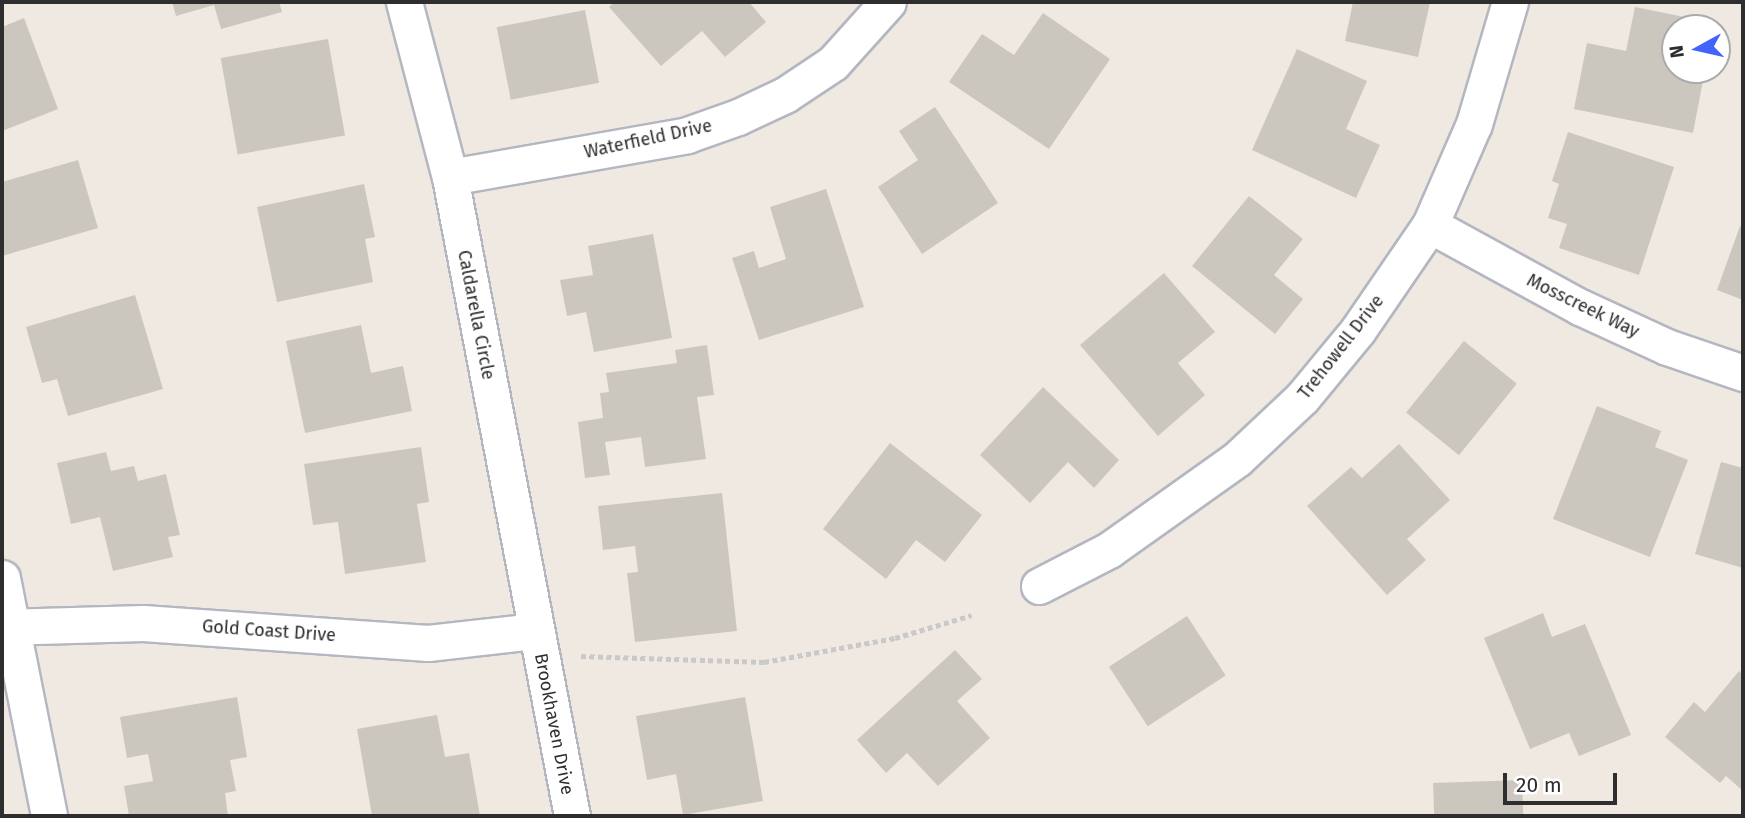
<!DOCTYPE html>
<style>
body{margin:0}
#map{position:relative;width:1745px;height:818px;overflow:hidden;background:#efe9e1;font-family:"Fira Sans",sans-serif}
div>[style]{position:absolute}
.building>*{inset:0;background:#cbc7bf;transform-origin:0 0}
.path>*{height:4.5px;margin-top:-2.25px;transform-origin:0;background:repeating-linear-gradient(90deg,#c9c9c9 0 5px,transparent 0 8.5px)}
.roads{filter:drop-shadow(2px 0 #b4b7c1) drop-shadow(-2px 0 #b4b7c1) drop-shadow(0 2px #b4b7c1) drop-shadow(0 -2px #b4b7c1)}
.minor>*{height:35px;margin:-17.5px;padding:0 17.5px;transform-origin:17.5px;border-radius:17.5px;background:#fff}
span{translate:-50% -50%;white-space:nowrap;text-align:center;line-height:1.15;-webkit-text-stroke:6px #fff;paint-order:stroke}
.street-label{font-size:18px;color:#2e2e2e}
.frame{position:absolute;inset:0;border:4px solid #2e2e2e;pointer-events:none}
.north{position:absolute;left:1661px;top:14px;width:70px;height:70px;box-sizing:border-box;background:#fff;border:2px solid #ababab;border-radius:50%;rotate:262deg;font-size:19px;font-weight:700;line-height:28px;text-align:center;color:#2e2e2e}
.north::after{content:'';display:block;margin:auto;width:24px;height:32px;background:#4264fb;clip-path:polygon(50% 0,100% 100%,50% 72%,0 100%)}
.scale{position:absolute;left:1503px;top:773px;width:114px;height:32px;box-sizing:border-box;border:4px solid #2e2e2e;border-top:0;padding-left:9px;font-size:21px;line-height:24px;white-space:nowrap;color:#2e2e2e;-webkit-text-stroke:5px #fff;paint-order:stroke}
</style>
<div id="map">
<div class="building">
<div style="clip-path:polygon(172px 2px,279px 2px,282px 12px,221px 29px,214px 5px,176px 16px)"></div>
<div style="clip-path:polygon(614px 2px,749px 2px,766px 22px,725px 57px,702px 31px,661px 66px,609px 7px)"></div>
<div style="clip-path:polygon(1353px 2px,1430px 2px,1418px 57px,1345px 41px)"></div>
<div style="clip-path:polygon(1635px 7px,1714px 23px,1713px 28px,1675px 28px,1675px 70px,1705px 70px,1693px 133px,1574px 109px,1587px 43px,1626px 51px)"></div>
<div style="left:585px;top:10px;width:74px;height:90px;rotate:79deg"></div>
<div style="clip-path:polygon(1043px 13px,1110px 59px,1049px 149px,949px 82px,982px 34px,1014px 55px)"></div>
<div style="clip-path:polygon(24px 18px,58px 109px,2px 131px,2px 27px)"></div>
<div style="left:328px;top:39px;width:98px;height:109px;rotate:80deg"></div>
<div style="clip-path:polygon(1297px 49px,1367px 81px,1346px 129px,1380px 145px,1356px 198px,1252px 150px)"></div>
<div style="clip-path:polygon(935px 107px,998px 203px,922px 254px,878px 187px,918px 160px,899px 131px)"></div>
<div style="clip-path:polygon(1568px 132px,1674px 167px,1639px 275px,1559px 248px,1567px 224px,1548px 218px,1559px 184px,1552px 181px)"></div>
<div style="clip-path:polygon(78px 160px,98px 228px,2px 256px,2px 182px)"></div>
<div style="clip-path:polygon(364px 184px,375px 237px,365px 239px,373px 282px,277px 302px,257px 207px)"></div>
<div style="clip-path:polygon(826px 189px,864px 307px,759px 340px,732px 258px,754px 251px,759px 268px,786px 259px,770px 207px)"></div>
<div style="clip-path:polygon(1249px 196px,1303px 239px,1274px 275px,1303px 299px,1275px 334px,1192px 266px)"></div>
<div style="clip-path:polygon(1740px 226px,1743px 227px,1743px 300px,1717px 290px)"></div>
<div style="clip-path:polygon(653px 234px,672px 338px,594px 352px,586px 312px,567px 316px,560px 280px,593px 275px,588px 246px)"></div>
<div style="clip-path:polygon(1164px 273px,1215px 332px,1178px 363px,1205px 395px,1158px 436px,1080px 345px)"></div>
<div style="clip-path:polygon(135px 295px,163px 389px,68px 416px,57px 379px,42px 383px,26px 327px)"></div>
<div style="clip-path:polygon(361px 325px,371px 373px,403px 366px,412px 411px,305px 433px,286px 341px)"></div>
<div style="left:1464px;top:341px;width:68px;height:92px;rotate:39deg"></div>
<div style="clip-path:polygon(707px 345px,714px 395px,697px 397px,706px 459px,645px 467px,641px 437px,605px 442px,610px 475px,585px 478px,578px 422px,603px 418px,600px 393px,609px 392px,606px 373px,677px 363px,675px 350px)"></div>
<div style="clip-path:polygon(1043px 387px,1119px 460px,1094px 488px,1068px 462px,1030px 503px,980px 455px)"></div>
<div style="clip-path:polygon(1597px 406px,1661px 431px,1655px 447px,1688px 460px,1650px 557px,1553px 519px)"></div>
<div style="clip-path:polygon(890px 443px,982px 515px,945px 562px,916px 540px,886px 579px,823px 529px)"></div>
<div style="clip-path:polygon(1399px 444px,1450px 500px,1407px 539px,1426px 560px,1387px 595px,1307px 506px,1351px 467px,1362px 478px)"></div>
<div style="clip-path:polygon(421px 447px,429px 502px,417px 504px,426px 562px,345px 574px,338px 522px,313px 525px,304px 464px)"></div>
<div style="clip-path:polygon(106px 452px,111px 471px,134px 466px,138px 481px,166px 474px,180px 535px,168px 537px,173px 557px,113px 571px,100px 517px,71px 524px,57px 463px)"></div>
<div style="clip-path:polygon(1721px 462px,1743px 468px,1743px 568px,1695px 554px)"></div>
<div style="clip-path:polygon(722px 493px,737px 631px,635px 642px,627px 573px,638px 572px,635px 546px,603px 550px,598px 506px)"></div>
<div style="clip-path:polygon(1543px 613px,1552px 637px,1585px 624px,1631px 735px,1579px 756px,1569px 733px,1530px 749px,1484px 638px)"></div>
<div style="left:1187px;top:616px;width:71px;height:93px;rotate:57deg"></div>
<div style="clip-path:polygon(955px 650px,982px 679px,957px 701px,990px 738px,938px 786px,907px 753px,886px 773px,857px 740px)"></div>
<div style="clip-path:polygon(1739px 671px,1743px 675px,1743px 791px,1726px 776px,1720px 783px,1665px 737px,1694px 702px,1705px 712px)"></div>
<div style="clip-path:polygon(237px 697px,247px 757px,230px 760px,236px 791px,225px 793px,228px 816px,129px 816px,124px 786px,153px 781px,148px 754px,127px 758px,120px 717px)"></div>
<div style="clip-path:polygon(745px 697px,763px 801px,683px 815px,676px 774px,647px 780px,636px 716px)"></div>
<div style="clip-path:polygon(437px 715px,445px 757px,469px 753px,480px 816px,372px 816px,357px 729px)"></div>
<div style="left:1522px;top:780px;width:36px;height:89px;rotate:88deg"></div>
</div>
<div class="path">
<div style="left:581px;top:656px;width:183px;rotate:1.9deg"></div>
<div style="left:764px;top:662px;width:133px;rotate:-10.4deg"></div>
<div style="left:895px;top:638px;width:80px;rotate:-16.6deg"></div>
</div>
<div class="roads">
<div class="minor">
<div style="left:404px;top:2px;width:181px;rotate:75.3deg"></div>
<div style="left:450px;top:177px;width:651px;rotate:79.19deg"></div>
<div style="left:450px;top:177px;width:241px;rotate:-10deg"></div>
<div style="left:687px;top:135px;width:54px;rotate:-19.4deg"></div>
<div style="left:738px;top:117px;width:52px;rotate:-25.1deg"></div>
<div style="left:785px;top:95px;width:58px;rotate:-33.7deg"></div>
<div style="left:833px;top:63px;width:82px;rotate:-48deg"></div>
<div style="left:1430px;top:225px;width:171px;rotate:28.7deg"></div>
<div style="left:1580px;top:307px;width:96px;rotate:24.7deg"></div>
<div style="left:1667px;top:347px;width:80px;rotate:18.9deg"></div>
<div style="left:2px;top:578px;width:243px;rotate:78.8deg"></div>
<div style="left:1039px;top:586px;width:79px;rotate:-27.2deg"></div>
<div style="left:1109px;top:550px;width:157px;rotate:-35.4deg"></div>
<div style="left:1237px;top:459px;width:89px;rotate:-43.2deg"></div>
<div style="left:1302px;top:398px;width:88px;rotate:-50.5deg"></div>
<div style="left:1358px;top:330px;width:127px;rotate:-55.6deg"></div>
<div style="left:1430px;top:225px;width:110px;rotate:-66.5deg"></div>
<div style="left:1474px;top:124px;width:127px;rotate:-73.6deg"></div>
<div style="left:2px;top:627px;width:141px;rotate:-1.6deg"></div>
<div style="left:143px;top:623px;width:286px;rotate:4deg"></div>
<div style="left:428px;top:643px;width:108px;rotate:-6.4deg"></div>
</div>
</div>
<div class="street-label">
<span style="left:648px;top:139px;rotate:-12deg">Waterfield Drive</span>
<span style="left:1583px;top:306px;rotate:26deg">Mosscreek Way</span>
<span style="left:476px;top:315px;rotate:79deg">Caldarella Circle</span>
<span style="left:1341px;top:347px;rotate:-52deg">Trehowell Drive</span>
<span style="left:269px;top:631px;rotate:4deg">Gold Coast Drive</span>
<span style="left:554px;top:724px;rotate:79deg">Brookhaven Drive</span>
</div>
<div class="frame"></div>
<div class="north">N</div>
<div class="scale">20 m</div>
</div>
